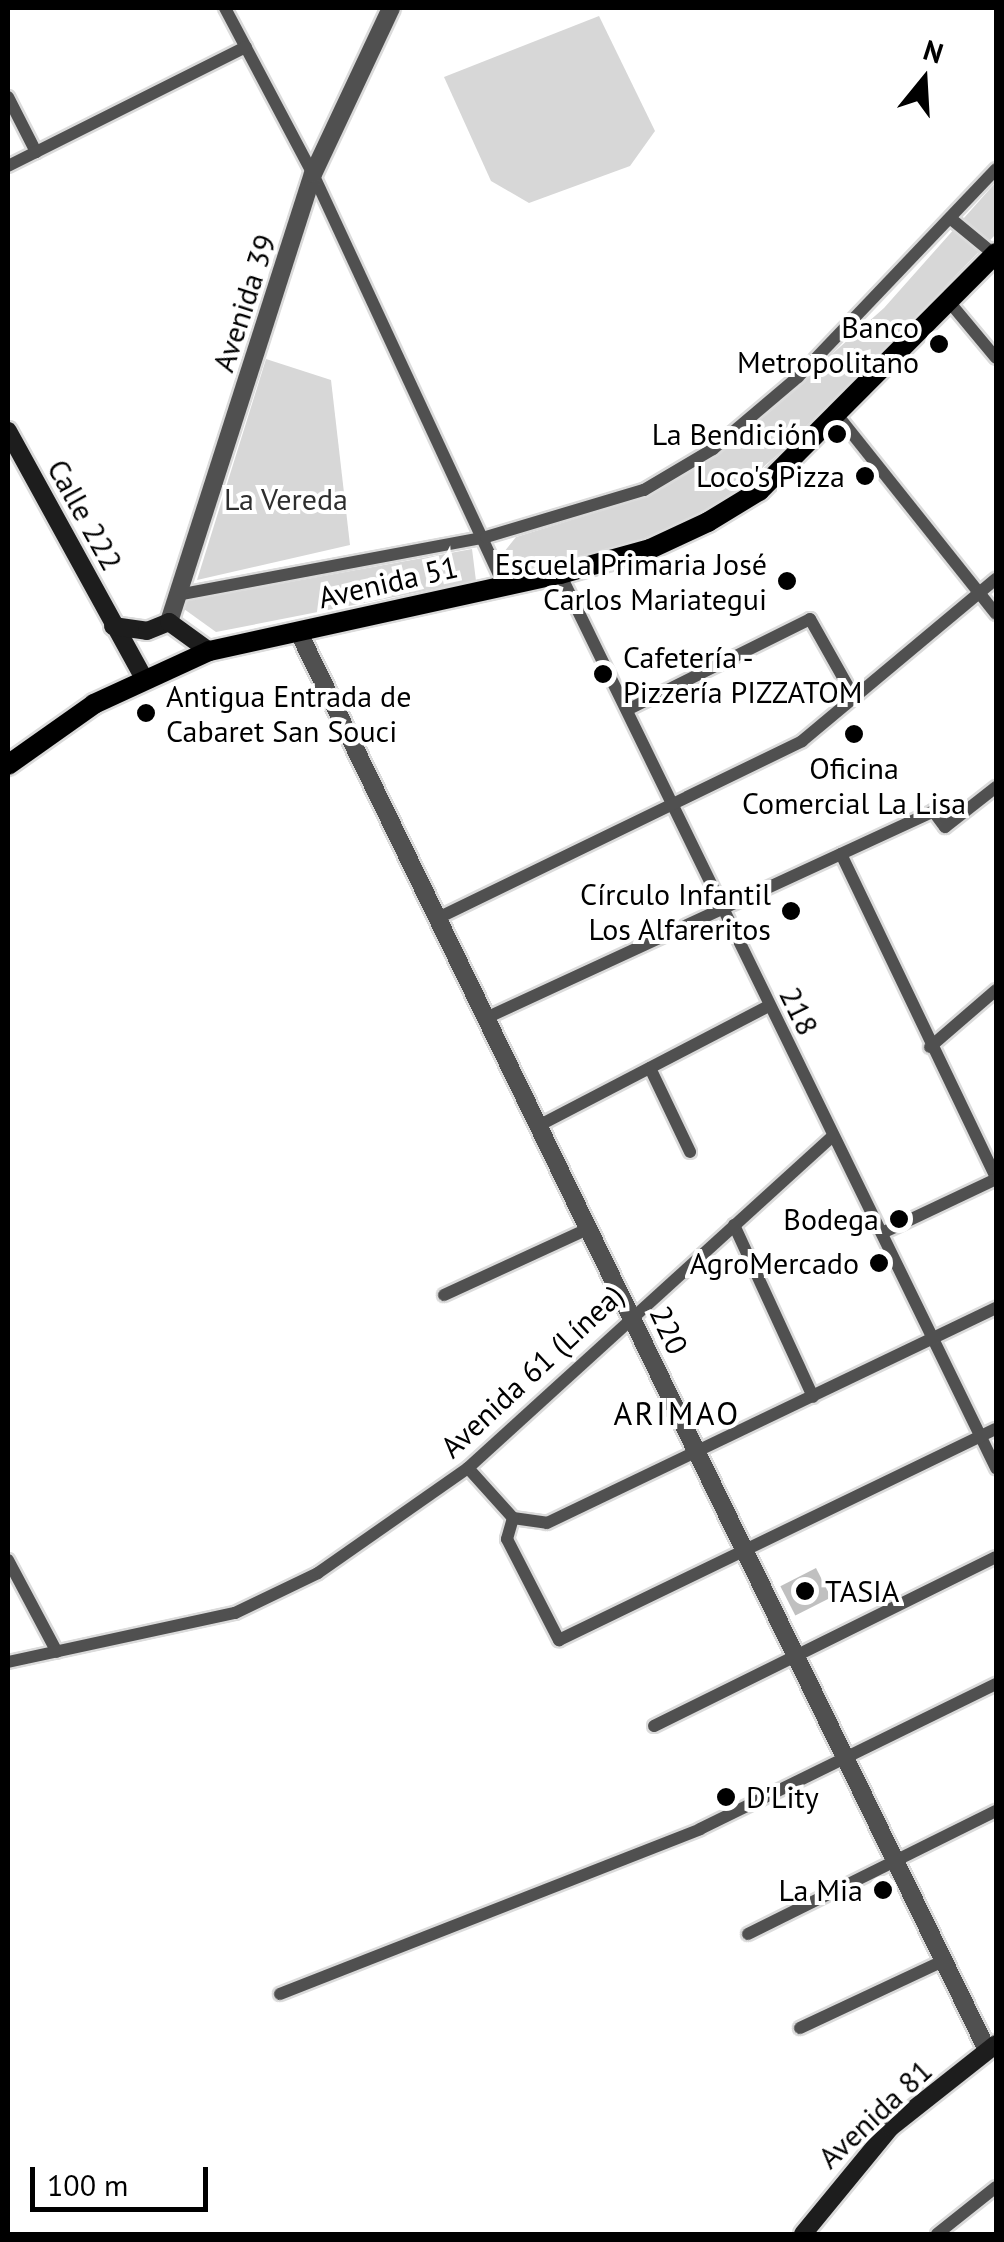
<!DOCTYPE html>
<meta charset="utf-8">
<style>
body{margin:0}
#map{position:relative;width:1004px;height:2242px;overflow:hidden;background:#fff;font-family:"PT Sans",sans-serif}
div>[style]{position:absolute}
.green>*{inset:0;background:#d7d7d7}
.building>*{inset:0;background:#c0c0c0;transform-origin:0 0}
.roads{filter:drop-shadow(2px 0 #dbdbdb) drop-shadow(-2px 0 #dbdbdb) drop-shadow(0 2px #dbdbdb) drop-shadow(0 -2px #dbdbdb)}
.minor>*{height:12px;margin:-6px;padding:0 6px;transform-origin:6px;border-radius:6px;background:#505050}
.tertiary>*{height:18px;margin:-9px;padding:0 9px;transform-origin:9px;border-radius:9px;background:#505050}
.secondary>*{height:18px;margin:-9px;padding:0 9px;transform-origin:9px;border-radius:9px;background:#1d1d1d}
.primary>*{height:20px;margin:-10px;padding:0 10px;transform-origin:10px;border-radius:10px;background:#000}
.dots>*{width:28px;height:28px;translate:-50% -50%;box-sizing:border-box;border:5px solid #fff;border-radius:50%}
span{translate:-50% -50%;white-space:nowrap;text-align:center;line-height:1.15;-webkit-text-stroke:8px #fff;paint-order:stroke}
.street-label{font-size:30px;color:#000}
.poi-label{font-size:30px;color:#000}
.right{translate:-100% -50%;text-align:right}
.left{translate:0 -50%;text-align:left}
.park-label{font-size:30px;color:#2e2e2e}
.neighbourhood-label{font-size:32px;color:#000;letter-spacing:2.5px}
.frame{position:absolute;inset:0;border:10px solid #000;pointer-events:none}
.north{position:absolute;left:874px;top:30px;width:100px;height:100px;-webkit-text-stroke:8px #fff;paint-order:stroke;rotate:18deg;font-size:28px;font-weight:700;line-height:40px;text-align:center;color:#000}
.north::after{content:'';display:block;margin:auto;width:35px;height:45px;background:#000;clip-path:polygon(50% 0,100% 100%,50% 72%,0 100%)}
.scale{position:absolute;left:30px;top:2167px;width:178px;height:45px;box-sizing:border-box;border:5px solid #000;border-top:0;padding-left:12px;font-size:30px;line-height:35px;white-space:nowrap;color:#000;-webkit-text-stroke:8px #fff;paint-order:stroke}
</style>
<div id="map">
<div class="green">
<div style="clip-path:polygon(599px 16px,655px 131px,630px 166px,529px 203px,491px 181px,444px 77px)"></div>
<div style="clip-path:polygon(996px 182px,996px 234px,809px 427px,726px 500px,658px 537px,521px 572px,508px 562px,504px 552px,516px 537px,649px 496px,719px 454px,884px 308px)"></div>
<div style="clip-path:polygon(266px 359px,331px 380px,350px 545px,197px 580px)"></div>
<div style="clip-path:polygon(472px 549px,476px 581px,216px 632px,184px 609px,185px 601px)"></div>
</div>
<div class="building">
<div style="left:816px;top:1568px;width:33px;height:40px;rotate:63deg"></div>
</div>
<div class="roads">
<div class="minor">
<div style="left:225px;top:8px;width:188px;rotate:62.1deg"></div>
<div style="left:313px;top:174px;width:455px;rotate:65.1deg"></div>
<div style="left:8px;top:97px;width:62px;rotate:63deg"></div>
<div style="left:8px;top:166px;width:266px;rotate:-26.6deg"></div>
<div style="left:950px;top:218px;width:58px;rotate:39.4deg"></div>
<div style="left:951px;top:304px;width:70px;rotate:50.2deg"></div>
<div style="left:838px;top:416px;width:253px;rotate:51.4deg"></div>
<div style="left:560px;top:574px;width:995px;rotate:64deg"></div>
<div style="left:177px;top:595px;width:314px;rotate:-10.6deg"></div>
<div style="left:486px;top:537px;width:165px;rotate:-16.6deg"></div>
<div style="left:644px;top:490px;width:80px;rotate:-30.7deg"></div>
<div style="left:713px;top:449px;width:111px;rotate:-40.3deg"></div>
<div style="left:798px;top:377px;width:287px;rotate:-46.4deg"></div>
<div style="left:629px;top:709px;width:202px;rotate:-26.4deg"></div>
<div style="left:810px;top:619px;width:90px;rotate:60.6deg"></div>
<div style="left:841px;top:854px;width:358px;rotate:64.4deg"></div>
<div style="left:438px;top:918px;width:405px;rotate:-25.9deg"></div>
<div style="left:802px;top:741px;width:253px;rotate:-39.9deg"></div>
<div style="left:486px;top:1018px;width:493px;rotate:-24.8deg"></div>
<div style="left:933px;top:811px;width:20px;rotate:53deg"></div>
<div style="left:945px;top:827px;width:65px;rotate:-38.1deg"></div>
<div style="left:930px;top:1047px;width:87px;rotate:-40.8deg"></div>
<div style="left:650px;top:1068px;width:93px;rotate:64.5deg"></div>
<div style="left:540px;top:1125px;width:258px;rotate:-27.5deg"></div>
<div style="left:734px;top:1225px;width:189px;rotate:65.3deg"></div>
<div style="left:882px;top:1233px;width:126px;rotate:-25.3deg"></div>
<div style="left:444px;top:1295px;width:161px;rotate:-24.7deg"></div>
<div style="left:468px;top:1468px;width:67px;rotate:48deg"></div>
<div style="left:513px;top:1518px;width:34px;rotate:8deg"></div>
<div style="left:547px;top:1523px;width:498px;rotate:-25.6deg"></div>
<div style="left:513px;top:1518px;width:22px;rotate:106deg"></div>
<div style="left:507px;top:1539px;width:114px;rotate:62.8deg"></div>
<div style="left:559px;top:1640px;width:485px;rotate:-25.8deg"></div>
<div style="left:8px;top:1560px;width:104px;rotate:62deg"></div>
<div style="left:8px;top:1662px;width:232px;rotate:-12.2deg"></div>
<div style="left:235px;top:1613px;width:92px;rotate:-25.7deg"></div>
<div style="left:318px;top:1573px;width:183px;rotate:-35deg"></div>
<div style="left:468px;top:1468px;width:493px;rotate:-42.3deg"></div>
<div style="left:654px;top:1726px;width:381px;rotate:-26.3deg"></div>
<div style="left:748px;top:1934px;width:277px;rotate:-26.4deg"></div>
<div style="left:280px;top:1994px;width:451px;rotate:-21.4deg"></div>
<div style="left:700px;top:1829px;width:330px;rotate:-26.1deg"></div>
<div style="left:800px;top:2028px;width:153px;rotate:-25.1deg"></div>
<div style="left:937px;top:2234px;width:75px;rotate:-38.5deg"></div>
</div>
<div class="tertiary">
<div style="left:169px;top:622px;width:471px;rotate:-72.2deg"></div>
<div style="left:313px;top:174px;width:183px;rotate:-64.8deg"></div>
<div style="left:299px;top:633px;width:1575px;rotate:64.1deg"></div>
</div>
<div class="secondary">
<div style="left:8px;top:431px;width:282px;rotate:61.2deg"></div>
<div style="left:113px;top:626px;width:34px;rotate:8deg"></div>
<div style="left:147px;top:631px;width:24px;rotate:-22deg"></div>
<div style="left:169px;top:622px;width:49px;rotate:35.9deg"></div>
<div style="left:803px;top:2234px;width:139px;rotate:-50.6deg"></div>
<div style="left:891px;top:2127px;width:134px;rotate:-38.3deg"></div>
</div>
<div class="primary">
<div style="left:8px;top:765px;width:105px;rotate:-35.3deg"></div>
<div style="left:94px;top:704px;width:127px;rotate:-24.7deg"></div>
<div style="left:209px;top:651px;width:359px;rotate:-12.4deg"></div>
<div style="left:560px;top:574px;width:93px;rotate:-15.5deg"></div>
<div style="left:650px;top:549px;width:64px;rotate:-25deg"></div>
<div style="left:708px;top:522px;width:60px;rotate:-31.3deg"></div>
<div style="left:759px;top:491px;width:336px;rotate:-45.1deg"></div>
</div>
</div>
<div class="dots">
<div style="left:939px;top:344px;background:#000"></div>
<div style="left:837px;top:434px;background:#000"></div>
<div style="left:865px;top:476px;background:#000"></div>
<div style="left:787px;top:581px;background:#000"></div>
<div style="left:603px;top:674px;background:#000"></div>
<div style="left:146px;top:713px;background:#000"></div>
<div style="left:854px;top:734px;background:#000"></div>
<div style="left:791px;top:911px;background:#000"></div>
<div style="left:899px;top:1219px;background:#000"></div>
<div style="left:879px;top:1263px;background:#000"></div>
<div style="left:805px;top:1591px;background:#000"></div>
<div style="left:726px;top:1797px;background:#000"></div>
<div style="left:883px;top:1890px;background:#000"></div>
</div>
<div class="street-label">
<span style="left:244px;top:303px;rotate:-72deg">Avenida 39</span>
<span style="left:85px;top:515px;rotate:61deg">Calle 222</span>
<span style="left:388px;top:582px;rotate:-13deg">Avenida 51</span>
<span style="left:799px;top:1011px;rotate:64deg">218</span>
<span style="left:669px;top:1330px;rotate:65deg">220</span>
<span style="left:532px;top:1371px;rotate:-43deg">Avenida 61 (Línea)</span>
<span style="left:875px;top:2114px;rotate:-43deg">Avenida 81</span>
</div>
<div class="poi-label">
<span class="right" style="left:919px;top:344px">Banco<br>Metropolitano</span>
<span class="right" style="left:817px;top:434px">La Bendición</span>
<span class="right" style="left:845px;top:476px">Loco's Pizza</span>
<span class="right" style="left:767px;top:581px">Escuela Primaria José<br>Carlos Mariategui</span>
<span class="left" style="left:623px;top:674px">Cafetería -<br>Pizzería PIZZATOM</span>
<span class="left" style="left:166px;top:713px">Antigua Entrada de<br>Cabaret San Souci</span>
<span style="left:854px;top:785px">Oficina<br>Comercial La Lisa</span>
<span class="right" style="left:771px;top:911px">Círculo Infantil<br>Los Alfareritos</span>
<span class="right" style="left:879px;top:1219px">Bodega</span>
<span class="right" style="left:859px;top:1263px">AgroMercado</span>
<span class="left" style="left:825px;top:1591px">TASIA</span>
<span class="left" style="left:746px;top:1797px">D'Lity</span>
<span class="right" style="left:863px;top:1890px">La Mia</span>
</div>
<div class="park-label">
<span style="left:286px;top:499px">La Vereda</span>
</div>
<div class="neighbourhood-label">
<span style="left:677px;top:1413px">ARIMAO</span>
</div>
<div class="frame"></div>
<div class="north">N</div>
<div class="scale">100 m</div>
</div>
